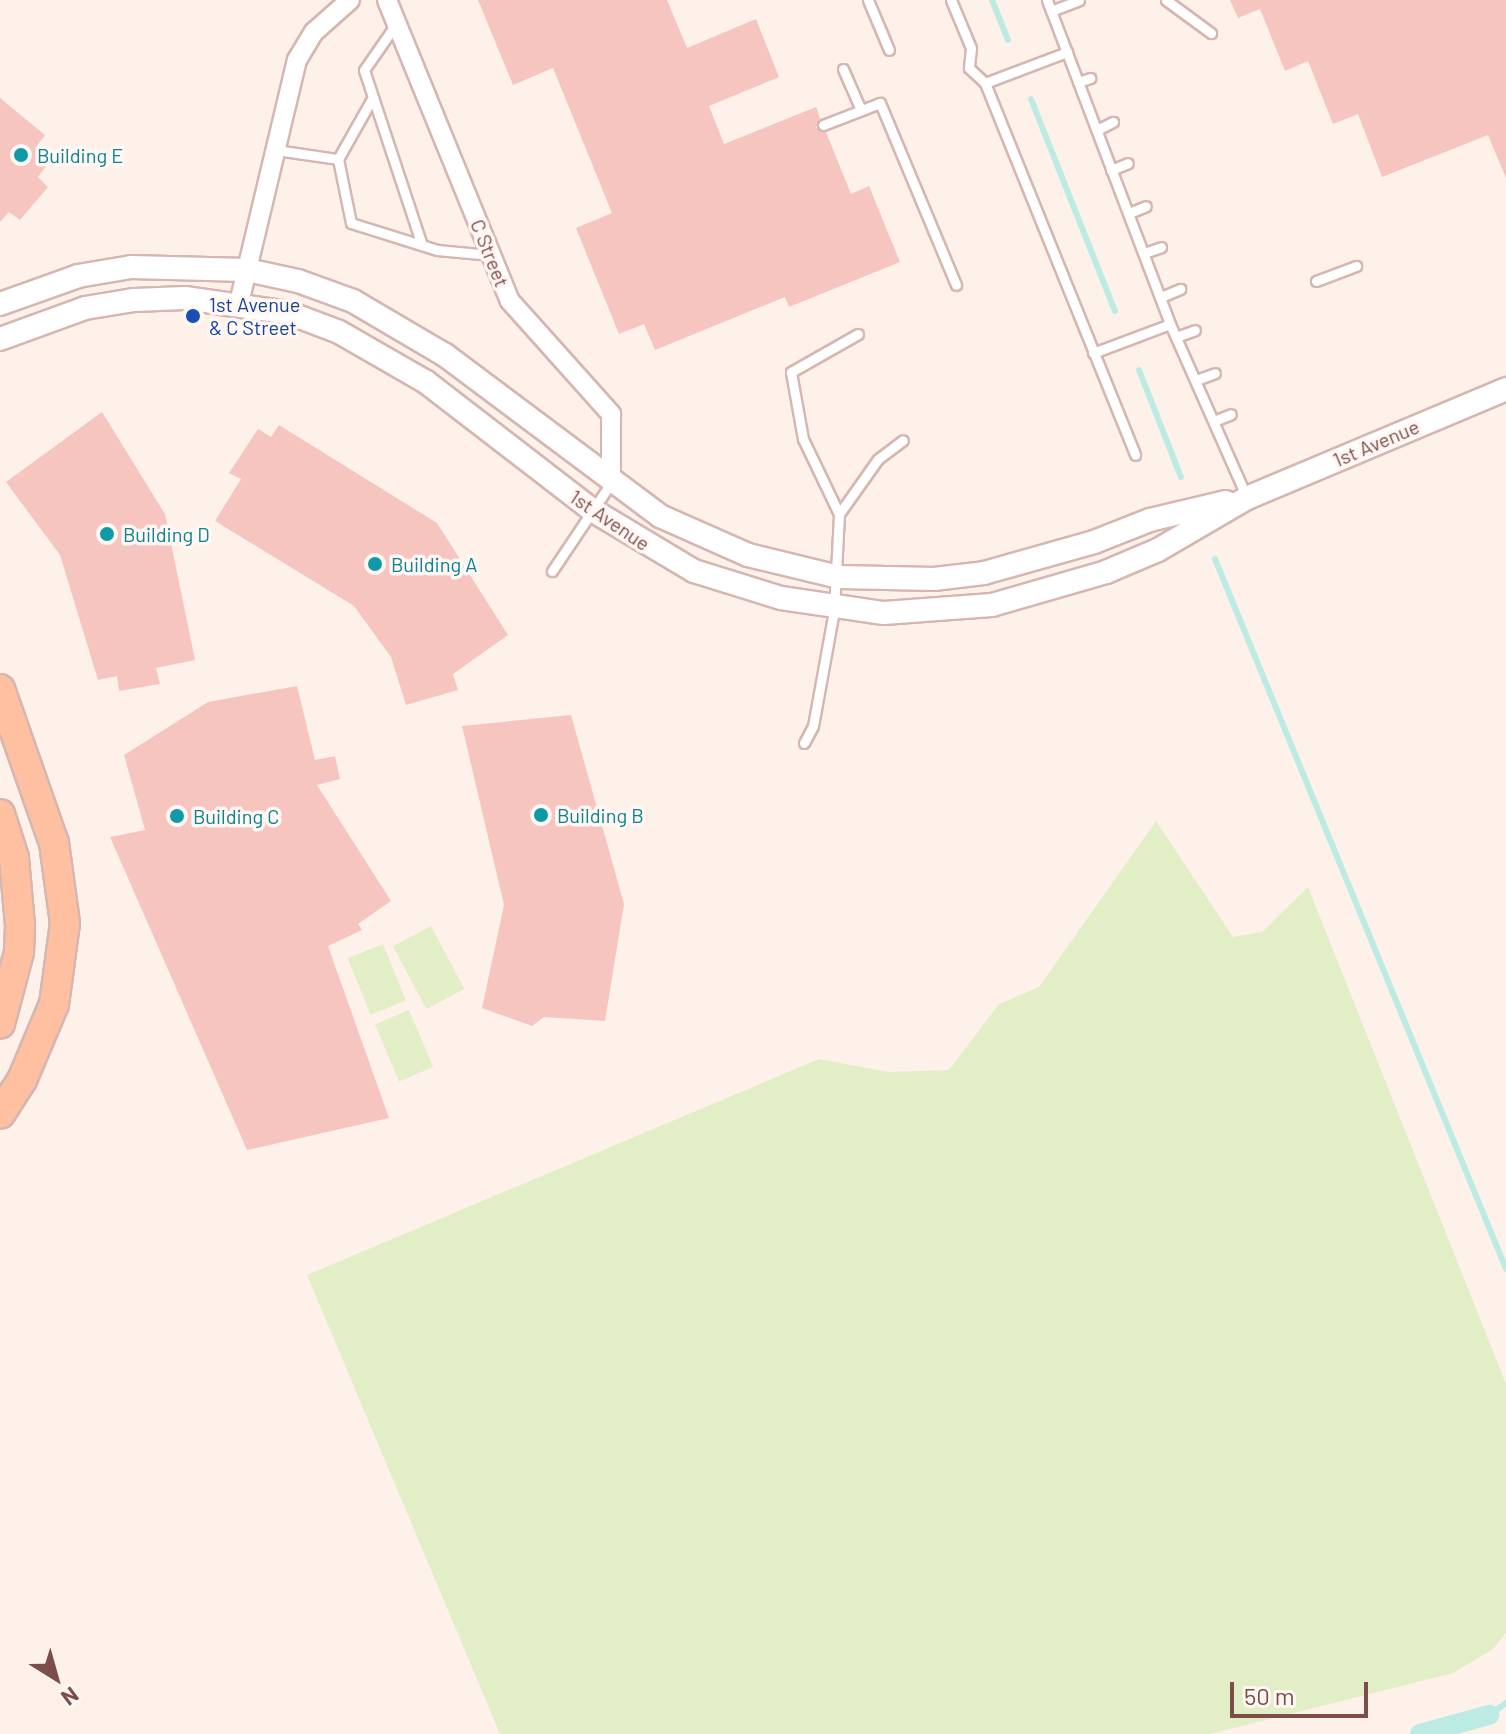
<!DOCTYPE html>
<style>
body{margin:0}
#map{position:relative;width:1506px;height:1734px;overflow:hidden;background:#fef1ea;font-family:Barlow,sans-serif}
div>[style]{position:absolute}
.green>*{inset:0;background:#e2eec6;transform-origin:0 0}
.stream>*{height:6px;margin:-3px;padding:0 3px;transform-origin:3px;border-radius:3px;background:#bcebe4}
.canal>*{height:20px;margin:-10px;padding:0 10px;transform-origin:10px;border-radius:10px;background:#bcebe4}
.building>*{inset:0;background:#f6c5bf}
.roads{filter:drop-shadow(2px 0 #d5b6b1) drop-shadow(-2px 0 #d5b6b1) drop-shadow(0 2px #d5b6b1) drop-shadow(0 -2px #d5b6b1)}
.service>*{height:9px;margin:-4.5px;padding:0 4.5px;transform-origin:4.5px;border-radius:4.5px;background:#fff}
.minor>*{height:18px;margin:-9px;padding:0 9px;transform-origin:9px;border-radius:9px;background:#fff}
.tertiary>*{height:22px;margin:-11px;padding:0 11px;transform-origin:11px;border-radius:11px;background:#fff}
.primary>*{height:28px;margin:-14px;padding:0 14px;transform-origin:14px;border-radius:14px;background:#ffc0a1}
.dots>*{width:22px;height:22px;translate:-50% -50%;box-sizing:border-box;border:4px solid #fff7f3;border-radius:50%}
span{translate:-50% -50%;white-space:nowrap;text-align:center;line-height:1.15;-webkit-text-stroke:7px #fff7f3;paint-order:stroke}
.culture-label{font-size:20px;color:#0d838f}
.left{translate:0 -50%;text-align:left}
.street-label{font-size:20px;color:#7d4d4a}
.transit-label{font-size:20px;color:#164399}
.north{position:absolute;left:16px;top:1638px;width:80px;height:80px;-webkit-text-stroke:6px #fff7f3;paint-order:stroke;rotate:143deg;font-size:22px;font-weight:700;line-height:32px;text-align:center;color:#7d4d4a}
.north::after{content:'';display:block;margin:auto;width:28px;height:36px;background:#7d4d4a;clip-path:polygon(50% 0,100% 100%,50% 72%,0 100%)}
.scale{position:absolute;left:1230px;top:1682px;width:138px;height:36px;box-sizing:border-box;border:4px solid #7d4d4a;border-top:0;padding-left:10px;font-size:24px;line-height:28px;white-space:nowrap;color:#7d4d4a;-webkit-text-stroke:6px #fff7f3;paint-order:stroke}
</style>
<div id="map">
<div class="green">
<div style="clip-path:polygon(1156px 821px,1233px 937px,1262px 932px,1308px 887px,1506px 1384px,1506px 1633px,1493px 1649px,1453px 1673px,1210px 1734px,500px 1734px,307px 1275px,819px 1059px,888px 1072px,949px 1070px,999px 1004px,1039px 987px)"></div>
<div style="left:431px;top:926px;width:71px;height:43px;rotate:62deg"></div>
<div style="left:383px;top:944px;width:61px;height:38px;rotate:68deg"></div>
<div style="left:409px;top:1010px;width:62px;height:37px;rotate:67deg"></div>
</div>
<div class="stream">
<div style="left:992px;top:0;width:43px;rotate:68.2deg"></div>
<div style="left:1031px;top:99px;width:228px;rotate:68.4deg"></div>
<div style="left:1139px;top:370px;width:115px;rotate:68.6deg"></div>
<div style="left:1215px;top:559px;width:767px;rotate:67.71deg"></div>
<div style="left:1489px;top:1715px;width:21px;rotate:-35deg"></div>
</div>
<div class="canal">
<div style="left:1420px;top:1734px;width:72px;rotate:-15.4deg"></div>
</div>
<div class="building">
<div style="clip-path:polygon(478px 0,667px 0,687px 48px,756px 19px,779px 77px,709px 106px,724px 144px,816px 107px,820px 118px,816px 128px,826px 132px,851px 194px,869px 186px,900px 262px,789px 307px,785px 297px,655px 350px,644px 324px,619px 334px,576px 228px,612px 213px,553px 68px,513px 85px)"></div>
<div style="clip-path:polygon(1230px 0,1506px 0,1506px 178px,1488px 135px,1382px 177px,1358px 114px,1333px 124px,1308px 61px,1285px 71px,1260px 9px,1238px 18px)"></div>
<div style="clip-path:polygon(0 98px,45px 135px,36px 147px,49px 162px,38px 177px,48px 187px,20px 220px,9px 212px,0 222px)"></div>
<div style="clip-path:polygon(102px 412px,165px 514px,195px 660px,156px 668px,160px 684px,119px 691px,117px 676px,98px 680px,60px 555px,6px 482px)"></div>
<div style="clip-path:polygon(279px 425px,437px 523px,508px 635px,453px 674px,458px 690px,406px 705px,391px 657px,354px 606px,215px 521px,241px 479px,229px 473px,258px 429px,271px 437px)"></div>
<div style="clip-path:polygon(297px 686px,315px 760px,335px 756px,340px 779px,317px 785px,391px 901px,358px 924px,362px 930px,328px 946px,389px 1118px,247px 1150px,110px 837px,145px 830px,124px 755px,208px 702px)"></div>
<div style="clip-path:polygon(571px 715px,624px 904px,605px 1021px,544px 1017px,532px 1026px,482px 1008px,504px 905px,462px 726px)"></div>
</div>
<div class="roads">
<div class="service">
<div style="left:868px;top:0;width:54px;rotate:67.2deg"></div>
<div style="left:951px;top:0;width:52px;rotate:67.4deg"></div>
<div style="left:971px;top:48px;width:20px;rotate:96deg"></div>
<div style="left:969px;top:68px;width:22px;rotate:43deg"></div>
<div style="left:985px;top:83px;width:401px;rotate:68deg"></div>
<div style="left:1047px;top:0;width:347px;rotate:69.2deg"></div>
<div style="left:1170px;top:324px;width:190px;rotate:66.1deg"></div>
<div style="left:1166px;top:0;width:56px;rotate:36.3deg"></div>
<div style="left:1051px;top:11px;width:30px;rotate:-21deg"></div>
<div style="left:396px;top:24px;width:56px;rotate:124.8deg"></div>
<div style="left:364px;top:70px;width:184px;rotate:71.7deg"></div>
<div style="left:843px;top:69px;width:45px;rotate:66.3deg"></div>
<div style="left:1078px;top:82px;width:13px;rotate:-18deg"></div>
<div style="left:985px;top:83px;width:88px;rotate:-20.7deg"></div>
<div style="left:823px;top:125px;width:61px;rotate:-21.1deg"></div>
<div style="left:880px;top:103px;width:197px;rotate:67.3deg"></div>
<div style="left:1097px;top:130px;width:18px;rotate:-27deg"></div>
<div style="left:276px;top:150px;width:63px;rotate:8.3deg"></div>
<div style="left:338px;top:159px;width:65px;rotate:78.5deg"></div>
<div style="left:351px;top:223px;width:90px;rotate:17.4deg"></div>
<div style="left:437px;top:250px;width:54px;rotate:5.3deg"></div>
<div style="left:338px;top:159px;width:71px;rotate:-60.6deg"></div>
<div style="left:1111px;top:170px;width:18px;rotate:-22deg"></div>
<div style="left:1129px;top:213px;width:18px;rotate:-22deg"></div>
<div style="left:1144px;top:253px;width:18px;rotate:-19deg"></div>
<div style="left:1316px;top:281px;width:43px;rotate:-20.6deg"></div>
<div style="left:1161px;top:297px;width:21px;rotate:-23deg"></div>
<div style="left:1176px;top:337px;width:20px;rotate:-20deg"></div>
<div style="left:1093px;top:353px;width:82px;rotate:-20.6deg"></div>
<div style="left:1196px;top:380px;width:20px;rotate:-20deg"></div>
<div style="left:1214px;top:421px;width:18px;rotate:-22deg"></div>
<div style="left:839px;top:514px;width:83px;rotate:-115.6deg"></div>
<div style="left:803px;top:439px;width:68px;rotate:-100.2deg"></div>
<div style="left:791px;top:372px;width:77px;rotate:-29.6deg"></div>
<div style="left:552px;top:571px;width:106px;rotate:-56.2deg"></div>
<div style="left:804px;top:743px;width:19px;rotate:-62deg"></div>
<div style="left:813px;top:726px;width:118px;rotate:-79.7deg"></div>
<div style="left:834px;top:610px;width:96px;rotate:-87deg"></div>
<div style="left:839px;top:514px;width:67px;rotate:-54.7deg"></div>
<div style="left:878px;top:459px;width:31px;rotate:-37deg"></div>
</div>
<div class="minor">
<div style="left:387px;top:0;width:325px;rotate:67.8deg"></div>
<div style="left:510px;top:301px;width:152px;rotate:48.2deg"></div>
<div style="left:611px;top:414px;width:69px;rotate:90deg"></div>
<div style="left:239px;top:303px;width:250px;rotate:-76.6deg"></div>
<div style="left:297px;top:60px;width:33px;rotate:-59deg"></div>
<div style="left:314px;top:32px;width:48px;rotate:-41.6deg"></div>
</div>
<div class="tertiary">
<div style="left:0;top:304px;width:83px;rotate:-19.7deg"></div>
<div style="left:78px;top:276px;width:54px;rotate:-9.6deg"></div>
<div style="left:131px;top:267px;width:116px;rotate:1.5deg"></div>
<div style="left:247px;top:270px;width:52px;rotate:12.2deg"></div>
<div style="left:298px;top:281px;width:59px;rotate:20deg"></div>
<div style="left:353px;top:301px;width:107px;rotate:30.4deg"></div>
<div style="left:445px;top:355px;width:269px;rotate:36.8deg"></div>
<div style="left:660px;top:516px;width:96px;rotate:23.9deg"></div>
<div style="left:748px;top:555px;width:94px;rotate:13.6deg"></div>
<div style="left:839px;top:577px;width:95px;rotate:1.2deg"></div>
<div style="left:934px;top:579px;width:50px;rotate:-6.8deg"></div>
<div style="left:984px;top:573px;width:114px;rotate:-15.7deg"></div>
<div style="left:1094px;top:542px;width:60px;rotate:-21.4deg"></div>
<div style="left:1150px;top:520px;width:78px;rotate:-13.3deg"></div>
<div style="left:0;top:339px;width:90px;rotate:-20deg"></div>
<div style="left:85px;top:308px;width:50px;rotate:-9.3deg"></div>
<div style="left:134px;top:300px;width:51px;rotate:-2.2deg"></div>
<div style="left:185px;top:298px;width:105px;rotate:8.2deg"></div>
<div style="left:289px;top:313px;width:53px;rotate:20.8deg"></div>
<div style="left:339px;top:332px;width:100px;rotate:29.9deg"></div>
<div style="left:426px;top:382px;width:210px;rotate:37.6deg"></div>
<div style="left:592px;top:510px;width:119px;rotate:30.9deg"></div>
<div style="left:694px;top:571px;width:91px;rotate:17.2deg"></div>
<div style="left:781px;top:598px;width:104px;rotate:8.3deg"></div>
<div style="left:884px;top:613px;width:108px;rotate:-4.2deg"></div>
<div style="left:992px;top:605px;width:119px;rotate:-16.1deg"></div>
<div style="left:1106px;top:572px;width:56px;rotate:-22.9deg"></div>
<div style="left:1158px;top:550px;width:103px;rotate:-30.3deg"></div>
<div style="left:1247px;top:498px;width:281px;rotate:-22.8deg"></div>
</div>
<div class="primary">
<div style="left:0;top:689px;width:163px;rotate:70.7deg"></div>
<div style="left:54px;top:843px;width:81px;rotate:82.2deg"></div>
<div style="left:65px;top:923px;width:82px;rotate:97.7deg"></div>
<div style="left:54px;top:1004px;width:82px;rotate:112.8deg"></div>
<div style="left:22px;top:1080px;width:40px;rotate:122.9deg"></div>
<div style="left:0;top:814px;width:46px;rotate:72.3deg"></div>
<div style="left:14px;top:858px;width:67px;rotate:84.9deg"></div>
<div style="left:20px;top:925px;width:27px;rotate:92deg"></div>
<div style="left:19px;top:952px;width:74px;rotate:104.8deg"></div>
</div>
</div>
<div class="dots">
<div style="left:21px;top:155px;background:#0f9aa8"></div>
<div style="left:193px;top:316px;background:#1a4fb4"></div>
<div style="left:107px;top:534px;background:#0f9aa8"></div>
<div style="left:375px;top:564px;background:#0f9aa8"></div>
<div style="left:541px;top:815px;background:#0f9aa8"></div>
<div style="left:177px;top:816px;background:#0f9aa8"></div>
</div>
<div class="culture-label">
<span class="left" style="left:37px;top:155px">Building E</span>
<span class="left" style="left:123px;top:534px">Building D</span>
<span class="left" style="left:391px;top:564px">Building A</span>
<span class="left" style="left:557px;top:815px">Building B</span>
<span class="left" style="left:193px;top:816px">Building C</span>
</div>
<div class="street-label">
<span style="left:490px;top:253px;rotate:68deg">C Street</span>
<span style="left:1376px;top:443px;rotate:-23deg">1st Avenue</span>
<span style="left:610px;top:520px;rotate:34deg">1st Avenue</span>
</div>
<div class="transit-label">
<span class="left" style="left:209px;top:316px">1st Avenue<br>&amp; C Street</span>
</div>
<div class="north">N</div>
<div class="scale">50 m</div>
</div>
